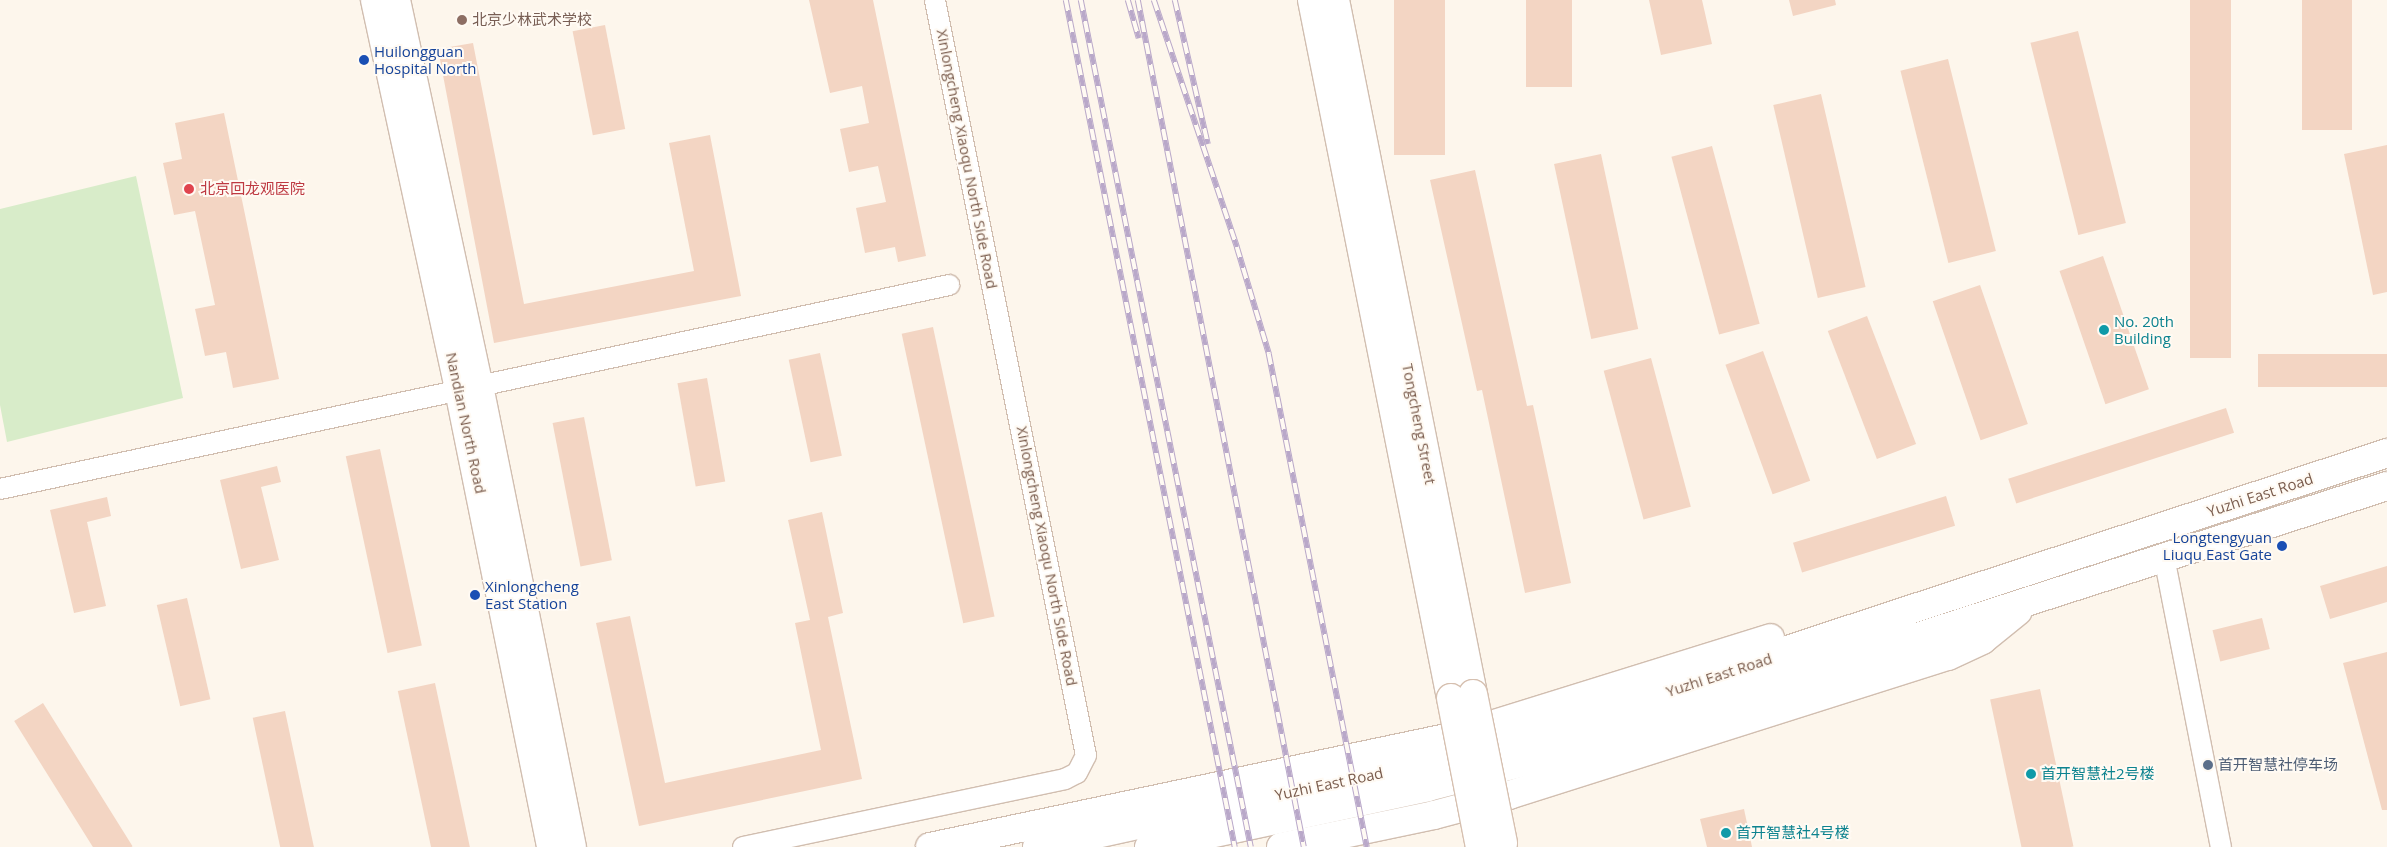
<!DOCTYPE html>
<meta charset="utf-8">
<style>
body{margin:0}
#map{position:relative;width:2387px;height:847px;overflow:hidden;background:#fdf6ec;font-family:"Open Sans","Noto Sans SC",sans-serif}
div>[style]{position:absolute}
.green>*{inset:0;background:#d8ecc9}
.building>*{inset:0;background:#f3d5c3;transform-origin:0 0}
.roads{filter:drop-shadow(1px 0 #d1beb0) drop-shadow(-1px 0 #d1beb0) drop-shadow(0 1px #d1beb0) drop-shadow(0 -1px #d1beb0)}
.minor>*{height:20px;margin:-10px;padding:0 10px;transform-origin:10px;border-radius:10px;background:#fff}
.secondary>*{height:28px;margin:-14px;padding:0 14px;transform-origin:14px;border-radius:14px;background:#fff}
.rail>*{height:5.5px;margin-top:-2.75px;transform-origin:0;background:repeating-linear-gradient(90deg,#fffaf3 0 11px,#b9a8c9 0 22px);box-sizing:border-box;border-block:1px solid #b9a8c9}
.bridges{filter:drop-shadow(1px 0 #d6c0b0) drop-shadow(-1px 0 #d6c0b0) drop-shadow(0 1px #d6c0b0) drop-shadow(0 -1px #d6c0b0)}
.secondary-bridge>*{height:28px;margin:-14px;padding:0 14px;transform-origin:14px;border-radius:14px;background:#fff}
.dots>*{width:14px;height:14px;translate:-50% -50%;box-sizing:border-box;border:2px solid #fffaf3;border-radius:50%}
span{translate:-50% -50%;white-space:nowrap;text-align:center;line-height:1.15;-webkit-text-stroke:4px #fffaf3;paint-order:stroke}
.education-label{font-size:15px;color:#785e54}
.left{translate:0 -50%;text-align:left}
.transit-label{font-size:15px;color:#164399}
.right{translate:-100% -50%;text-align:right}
.street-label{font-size:15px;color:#7a5c4d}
.health-label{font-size:15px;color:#be3a42}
.culture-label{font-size:15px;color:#0d838f}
.service-label{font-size:15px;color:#4e5e75}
</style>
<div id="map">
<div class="green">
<div style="clip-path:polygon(136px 176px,183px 398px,7px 442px,0 405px,0 209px)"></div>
</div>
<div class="building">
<div style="clip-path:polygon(809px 0,873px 0,926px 256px,898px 262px,895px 247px,865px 253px,856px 208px,886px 202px,878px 166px,849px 172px,840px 129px,869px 123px,862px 86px,830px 93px)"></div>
<div style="left:1394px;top:0;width:51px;height:155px"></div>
<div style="left:1526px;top:0;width:46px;height:87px"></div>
<div style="clip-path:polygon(1649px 0,1702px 0,1712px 44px,1661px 55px)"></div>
<div style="clip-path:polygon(1789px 0,1835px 0,1836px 5px,1793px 16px)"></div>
<div style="left:2190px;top:0;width:41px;height:358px"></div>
<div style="left:2302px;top:0;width:50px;height:130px"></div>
<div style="left:605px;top:25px;width:106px;height:33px;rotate:79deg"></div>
<div style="left:2078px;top:31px;width:198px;height:49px;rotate:76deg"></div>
<div style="clip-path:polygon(473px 43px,524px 304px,694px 271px,669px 143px,710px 135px,741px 296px,494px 343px,438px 49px)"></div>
<div style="left:1948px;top:59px;width:198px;height:49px;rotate:76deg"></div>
<div style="left:1821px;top:94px;width:198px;height:49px;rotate:77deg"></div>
<div style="clip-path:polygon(224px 113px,279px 379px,233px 388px,226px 352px,205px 356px,195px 309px,215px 305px,195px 211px,174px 215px,163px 163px,182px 159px,175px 123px)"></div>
<div style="clip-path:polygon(2387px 145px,2387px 292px,2373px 295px,2344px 154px)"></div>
<div style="left:1712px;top:146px;width:184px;height:42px;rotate:75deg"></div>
<div style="left:1601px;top:154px;width:179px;height:48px;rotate:78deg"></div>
<div style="clip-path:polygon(1475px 170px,1527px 406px,1533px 405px,1571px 583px,1525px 593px,1482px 390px,1477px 391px,1430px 180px)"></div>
<div style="left:2103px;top:256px;width:141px;height:46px;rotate:71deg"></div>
<div style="left:1980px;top:285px;width:147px;height:50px;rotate:71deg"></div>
<div style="left:1867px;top:316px;width:137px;height:42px;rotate:69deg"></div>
<div style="left:933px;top:327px;width:296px;height:32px;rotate:78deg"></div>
<div style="left:1763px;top:351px;width:138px;height:40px;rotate:70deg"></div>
<div style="left:820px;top:353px;width:105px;height:32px;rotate:78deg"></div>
<div style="left:2387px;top:354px;width:33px;height:129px;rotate:90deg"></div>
<div style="left:1651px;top:358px;width:154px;height:49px;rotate:75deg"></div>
<div style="left:707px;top:378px;width:105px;height:30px;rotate:80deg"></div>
<div style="left:2226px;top:408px;width:26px;height:229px;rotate:72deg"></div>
<div style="left:584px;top:417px;width:146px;height:32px;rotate:79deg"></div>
<div style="left:380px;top:449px;width:201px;height:35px;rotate:78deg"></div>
<div style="clip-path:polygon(277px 466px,281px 482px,261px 487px,279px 560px,241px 569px,220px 480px)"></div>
<div style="left:1946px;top:496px;width:31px;height:160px;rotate:73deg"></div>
<div style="clip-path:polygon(107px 497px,111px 516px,87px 522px,106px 606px,74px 613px,50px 510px)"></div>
<div style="clip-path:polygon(822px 512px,843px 613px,828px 617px,862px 779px,639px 826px,596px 623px,630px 616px,665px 783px,821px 750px,795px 623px,810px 620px,788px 520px)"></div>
<div style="clip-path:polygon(2387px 566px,2387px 602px,2330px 619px,2320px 586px)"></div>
<div style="left:187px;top:598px;width:104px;height:31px;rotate:77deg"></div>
<div style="left:2262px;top:618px;width:32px;height:51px;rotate:76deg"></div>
<div style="clip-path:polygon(2387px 652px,2387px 810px,2382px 810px,2343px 663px)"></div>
<div style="left:435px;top:683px;width:168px;height:38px;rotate:78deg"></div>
<div style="left:2040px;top:689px;width:161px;height:51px;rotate:78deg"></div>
<div style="left:43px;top:703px;width:169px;height:34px;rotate:58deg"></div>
<div style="left:285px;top:711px;width:139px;height:33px;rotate:78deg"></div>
<div style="clip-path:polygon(1744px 809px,1752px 847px,1707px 847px,1700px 819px)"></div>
</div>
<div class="roads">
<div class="minor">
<div style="left:0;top:489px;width:971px;rotate:-12.13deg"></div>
<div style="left:2164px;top:557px;width:296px;rotate:78.9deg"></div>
<div style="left:743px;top:847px;width:329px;rotate:-11.9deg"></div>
<div style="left:1065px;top:779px;width:13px;rotate:-27deg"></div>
<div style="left:1077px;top:773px;width:20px;rotate:-63deg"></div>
<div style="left:1086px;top:755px;width:770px;rotate:-101.31deg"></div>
</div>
<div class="secondary">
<div style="left:375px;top:0;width:399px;rotate:77.8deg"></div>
<div style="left:459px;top:390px;width:466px;rotate:78.6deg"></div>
<div style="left:396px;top:0;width:395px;rotate:77.9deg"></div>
<div style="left:479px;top:386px;width:470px;rotate:78.6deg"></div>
<div style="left:1312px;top:0;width:712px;rotate:78.74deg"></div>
<div style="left:1335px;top:0;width:708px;rotate:78.75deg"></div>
<div style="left:930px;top:847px;width:538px;rotate:-11.92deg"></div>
<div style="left:1456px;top:736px;width:329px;rotate:-17.3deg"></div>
<div style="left:1037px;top:847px;width:469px;rotate:-12.4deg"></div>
<div style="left:1495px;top:746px;width:939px;rotate:-18.18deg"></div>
<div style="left:1149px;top:847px;width:285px;rotate:-12.1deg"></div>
<div style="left:1428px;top:787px;width:123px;rotate:-14.6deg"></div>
<div style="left:1547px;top:756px;width:882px;rotate:-17.82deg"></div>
<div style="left:1281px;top:847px;width:156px;rotate:-11.8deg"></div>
<div style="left:1434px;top:815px;width:78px;rotate:-14.9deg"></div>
<div style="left:1509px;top:795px;width:460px;rotate:-17.6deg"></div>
<div style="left:1948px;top:656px;width:38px;rotate:-25deg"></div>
<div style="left:1982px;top:640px;width:46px;rotate:-38.9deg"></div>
</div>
</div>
<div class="rail">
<div style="left:1066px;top:0;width:864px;rotate:78.72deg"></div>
<div style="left:1081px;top:0;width:864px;rotate:78.65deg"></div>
<div style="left:1128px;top:0;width:40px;rotate:74deg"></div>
<div style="left:1138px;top:0;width:863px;rotate:78.91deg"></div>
<div style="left:1154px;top:0;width:261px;rotate:71.4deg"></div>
<div style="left:1237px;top:247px;width:112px;rotate:73.3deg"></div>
<div style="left:1269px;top:354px;width:503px;rotate:78.76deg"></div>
<div style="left:1175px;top:0;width:148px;rotate:77.1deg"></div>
</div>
<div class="bridges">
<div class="secondary-bridge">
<div style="left:1473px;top:694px;width:152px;rotate:78.6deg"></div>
<div style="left:1451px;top:698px;width:152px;rotate:79deg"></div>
</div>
</div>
<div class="dots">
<div style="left:462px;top:20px;background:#8d6e63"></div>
<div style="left:364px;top:60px;background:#1a4fb4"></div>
<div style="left:189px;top:189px;background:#e0444e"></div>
<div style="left:2104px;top:330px;background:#0f9aa8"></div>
<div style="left:2282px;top:546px;background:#1a4fb4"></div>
<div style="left:475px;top:595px;background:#1a4fb4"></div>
<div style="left:2208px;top:765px;background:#5c6f8a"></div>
<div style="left:2031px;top:774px;background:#0f9aa8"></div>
<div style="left:1726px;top:833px;background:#0f9aa8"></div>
</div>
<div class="education-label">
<span class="left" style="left:472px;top:20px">北京少林武术学校</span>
</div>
<div class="transit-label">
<span class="left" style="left:374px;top:60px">Huilongguan<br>Hospital North</span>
<span class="right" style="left:2272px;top:546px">Longtengyuan<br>Liuqu East Gate</span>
<span class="left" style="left:485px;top:595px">Xinlongcheng<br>East Station</span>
</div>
<div class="street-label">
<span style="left:967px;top:159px;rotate:79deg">Xinlongcheng Xiaoqu North Side Road</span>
<span style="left:466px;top:423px;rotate:78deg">Nandian North Road</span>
<span style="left:1419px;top:424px;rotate:79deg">Tongcheng Street</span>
<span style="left:2260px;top:495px;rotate:-18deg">Yuzhi East Road</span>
<span style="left:1047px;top:556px;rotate:79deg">Xinlongcheng Xiaoqu North Side Road</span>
<span style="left:1719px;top:675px;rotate:-18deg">Yuzhi East Road</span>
<span style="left:1329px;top:784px;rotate:-12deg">Yuzhi East Road</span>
</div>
<div class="health-label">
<span class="left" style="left:200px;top:189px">北京回龙观医院</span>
</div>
<div class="culture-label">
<span class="left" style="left:2114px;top:330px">No. 20th<br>Building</span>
<span class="left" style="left:2041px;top:774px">首开智慧社2号楼</span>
<span class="left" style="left:1736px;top:833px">首开智慧社4号楼</span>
</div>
<div class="service-label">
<span class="left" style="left:2218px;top:765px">首开智慧社停车场</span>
</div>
</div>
